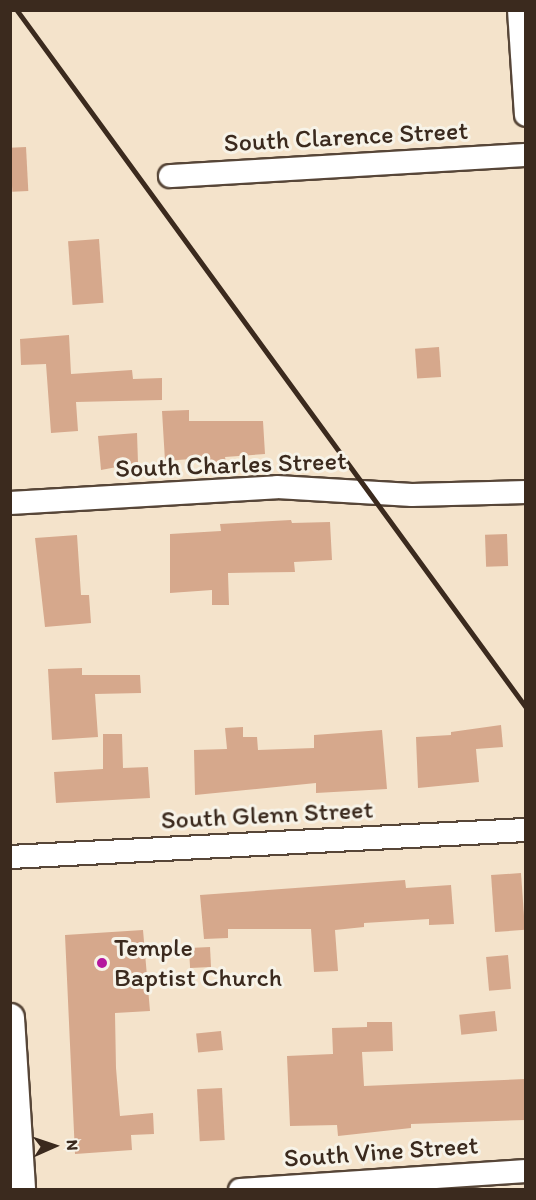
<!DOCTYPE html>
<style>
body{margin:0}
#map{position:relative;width:536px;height:1200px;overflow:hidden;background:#f4e3cb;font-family:Itim,sans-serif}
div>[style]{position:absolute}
.building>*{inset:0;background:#d6a88c;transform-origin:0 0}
.roads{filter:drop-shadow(2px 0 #574638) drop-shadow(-2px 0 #574638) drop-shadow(0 2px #574638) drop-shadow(0 -2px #574638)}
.minor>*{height:22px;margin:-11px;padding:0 11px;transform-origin:11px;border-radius:11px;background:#fff}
.tertiary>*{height:28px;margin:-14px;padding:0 14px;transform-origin:14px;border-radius:14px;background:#fff}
.rail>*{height:4.5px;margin:-2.25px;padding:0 2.25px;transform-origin:2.25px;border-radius:2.25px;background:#3b2a1e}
.dots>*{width:16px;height:16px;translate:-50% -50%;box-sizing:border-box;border:3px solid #f7f3e8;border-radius:50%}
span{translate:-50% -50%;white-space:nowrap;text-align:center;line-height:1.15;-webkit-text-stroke:6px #f7f3e8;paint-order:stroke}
.street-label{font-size:26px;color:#3b2a1e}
.poi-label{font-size:26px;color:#3b2a1e}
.left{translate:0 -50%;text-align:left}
.frame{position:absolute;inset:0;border:12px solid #3b2a1e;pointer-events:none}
.north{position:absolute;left:24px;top:1116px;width:60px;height:60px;-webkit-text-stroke:4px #f7f3e8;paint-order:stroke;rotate:87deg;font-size:16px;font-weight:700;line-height:24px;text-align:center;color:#3b2a1e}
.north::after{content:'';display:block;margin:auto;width:21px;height:27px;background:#3b2a1e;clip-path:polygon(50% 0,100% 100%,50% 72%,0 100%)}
</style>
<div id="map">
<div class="building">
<div style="left:26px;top:147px;width:44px;height:16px;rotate:87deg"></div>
<div style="left:99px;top:239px;width:64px;height:31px;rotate:86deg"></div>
<div style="clip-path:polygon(69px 335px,71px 374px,132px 370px,133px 379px,162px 378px,162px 400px,76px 402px,78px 431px,51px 433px,46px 364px,21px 365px,20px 339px)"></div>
<div style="left:439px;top:347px;width:30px;height:24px;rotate:86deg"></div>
<div style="clip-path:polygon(189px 410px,189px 421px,263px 421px,265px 454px,225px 457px,226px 462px,205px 463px,204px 458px,165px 461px,162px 411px)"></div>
<div style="clip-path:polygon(137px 433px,138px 463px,101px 470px,98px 436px)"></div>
<div style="clip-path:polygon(291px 520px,292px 523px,330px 522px,332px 560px,294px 562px,295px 572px,228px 573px,229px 605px,212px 605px,212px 590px,170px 593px,170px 534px,221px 531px,220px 524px)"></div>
<div style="left:507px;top:534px;width:32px;height:22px;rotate:88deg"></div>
<div style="clip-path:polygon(77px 535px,81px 595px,89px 595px,91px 623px,45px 627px,35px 538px)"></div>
<div style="clip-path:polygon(82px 668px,82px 675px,140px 675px,141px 693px,95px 694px,98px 737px,52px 740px,48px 669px)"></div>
<div style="clip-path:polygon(501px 725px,503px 747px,476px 749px,479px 782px,418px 788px,416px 737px,451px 735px,451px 732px)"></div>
<div style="clip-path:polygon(243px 727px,243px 737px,257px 737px,258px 750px,314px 748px,314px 735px,382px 730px,387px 789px,316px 793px,316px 783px,195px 795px,194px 750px,227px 749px,225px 728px)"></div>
<div style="clip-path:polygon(103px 734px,122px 734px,123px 768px,148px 767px,150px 798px,56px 803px,54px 772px,103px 769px)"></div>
<div style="left:521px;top:873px;width:57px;height:30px;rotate:86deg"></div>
<div style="clip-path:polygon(405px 880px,406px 888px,451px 885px,454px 924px,429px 925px,429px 919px,364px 923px,364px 927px,335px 930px,338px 971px,314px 972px,311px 929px,228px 929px,228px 938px,204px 939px,200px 895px)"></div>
<div style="clip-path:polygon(143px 930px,150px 1011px,115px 1013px,116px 1068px,120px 1116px,153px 1113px,154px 1134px,131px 1135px,132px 1150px,75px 1154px,65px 935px)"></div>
<div style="left:210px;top:947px;width:20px;height:21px;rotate:87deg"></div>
<div style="left:508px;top:955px;width:34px;height:22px;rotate:85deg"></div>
<div style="left:495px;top:1011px;width:20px;height:36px;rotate:84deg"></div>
<div style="clip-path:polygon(367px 1022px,392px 1022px,393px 1051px,362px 1052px,364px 1086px,525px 1079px,525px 1120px,411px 1124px,411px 1128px,338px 1136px,337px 1125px,290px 1126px,287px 1056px,333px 1054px,332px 1028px,367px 1027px)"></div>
<div style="left:221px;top:1031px;width:19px;height:25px;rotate:84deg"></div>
<div style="left:222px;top:1088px;width:52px;height:25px;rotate:87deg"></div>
</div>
<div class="roads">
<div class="minor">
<div style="left:519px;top:10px;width:105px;rotate:86.2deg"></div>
<div style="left:170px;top:176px;width:357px;rotate:-3.4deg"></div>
<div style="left:10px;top:503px;width:267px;rotate:-3.4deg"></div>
<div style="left:277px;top:487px;width:135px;rotate:3.4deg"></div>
<div style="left:412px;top:495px;width:114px;rotate:-1.5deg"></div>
<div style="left:10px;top:857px;width:517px;rotate:-3deg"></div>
<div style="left:240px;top:1190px;width:287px;rotate:-3.8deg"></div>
</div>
<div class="tertiary">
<div style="left:10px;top:1018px;width:172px;rotate:86.3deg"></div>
</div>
</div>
<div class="rail">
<div style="left:17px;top:10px;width:863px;rotate:53.86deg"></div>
</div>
<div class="dots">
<div style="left:102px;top:963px;background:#b5179e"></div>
</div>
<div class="street-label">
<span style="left:346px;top:137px;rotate:-3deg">South Clarence Street</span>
<span style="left:231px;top:465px;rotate:-2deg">South Charles Street</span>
<span style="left:267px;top:815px;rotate:-3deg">South Glenn Street</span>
<span style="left:381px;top:1152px;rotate:-4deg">South Vine Street</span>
</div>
<div class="poi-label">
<span class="left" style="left:114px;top:963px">Temple<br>Baptist Church</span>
</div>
<div class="frame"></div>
<div class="north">N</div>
</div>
